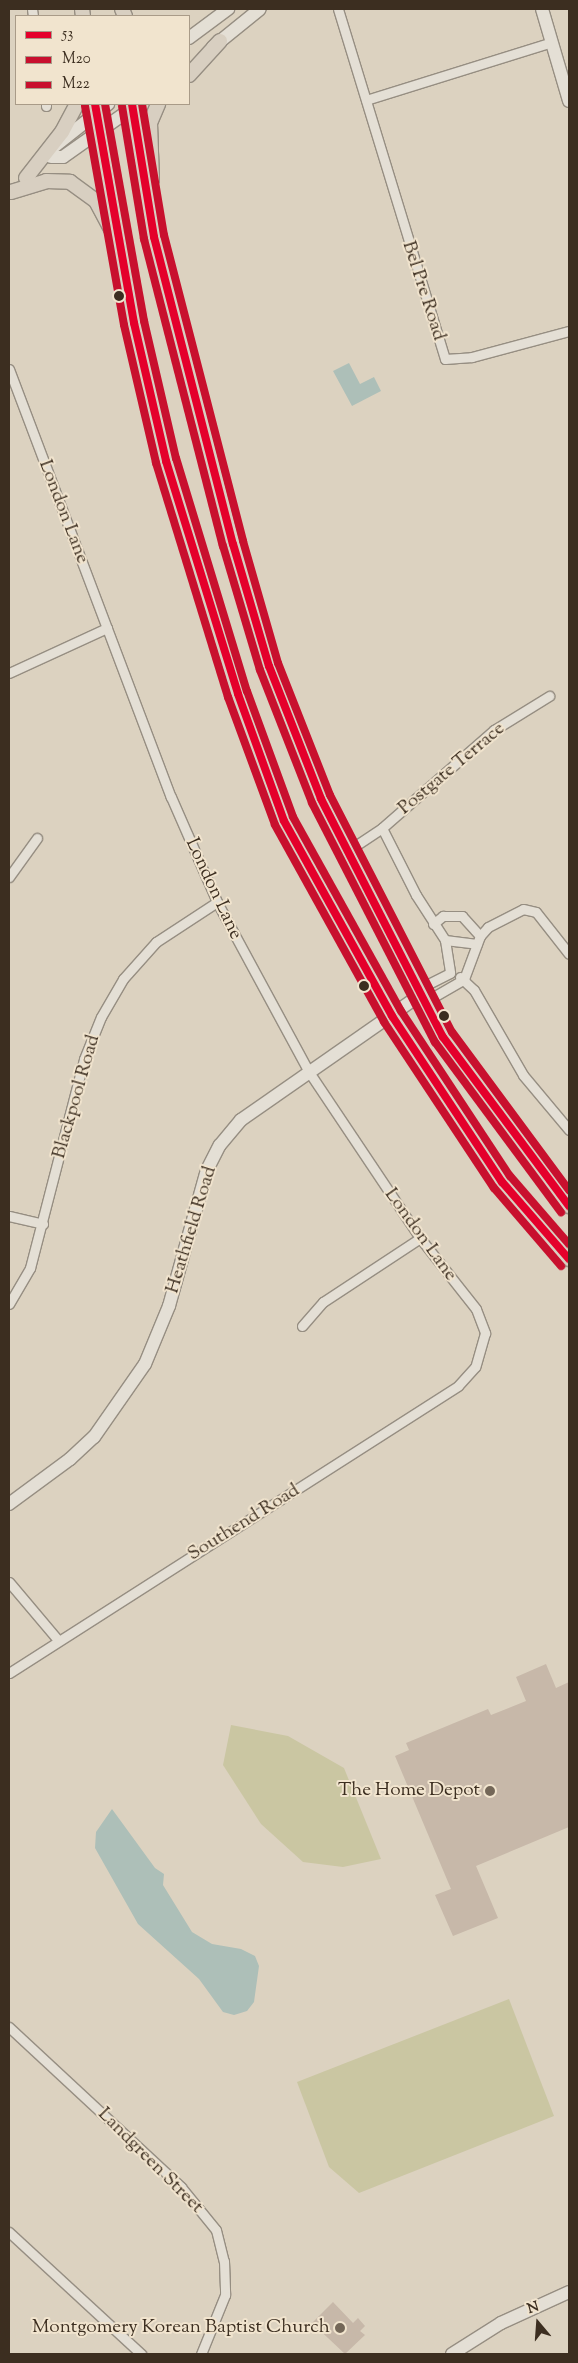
<!DOCTYPE html>
<style>
body{margin:0}
#map{position:relative;width:578px;height:2363px;overflow:hidden;background:#dcd2c0;font-family:"Sorts Mill Goudy",serif}
div>[style]{position:absolute}
.green>*{inset:0;background:#cac6a2}
.water>*{inset:0;background:#adbfb8}
.building>*{inset:0;background:#c7b8a9}
.roads{filter:drop-shadow(1px 0 #968e82) drop-shadow(-1px 0 #968e82) drop-shadow(0 1px #968e82) drop-shadow(0 -1px #968e82)}
.street>*{height:9px;margin:-4.5px;padding:0 4.5px;transform-origin:4.5px;border-radius:4.5px;background:#e4dfd5}
.secondary>*{height:12px;margin:-6px;padding:0 6px;transform-origin:6px;border-radius:6px;background:#e4dfd5}
.primary>*{height:14px;margin:-7px;padding:0 7px;transform-origin:7px;border-radius:7px;background:#d8cfc1}
.bus-1>*{height:8px;margin:-4px;padding:0 4px;transform-origin:4px;border-radius:4px;background:#e4002b}
.bus-2>*{height:8px;margin:-4px;padding:0 4px;transform-origin:4px;border-radius:4px;background:#c8102e}
.bus-3>*{height:8px;margin:-4px;padding:0 4px;transform-origin:4px;border-radius:4px;background:#c8102e}
.dots>*{width:14px;height:14px;translate:-50% -50%;box-sizing:border-box;border:2px solid #f1e4ce;border-radius:50%}
span{translate:-50% -50%;white-space:nowrap;text-align:center;line-height:1.15;-webkit-text-stroke:4px #f1e4ce;paint-order:stroke}
.street-label{font-size:19px;color:#3c2e20}
.poi-label{font-size:19px;color:#3c2e20}
.right{translate:-100% -50%;text-align:right}
.frame{position:absolute;inset:0;border:10px solid #3c2e20;pointer-events:none}
.legend{position:absolute;left:15px;top:15px;width:175px;height:90px;box-sizing:border-box;background:#f1e4ce;border:1px solid #a99b88;margin:0;padding:6px 9px;list-style:none;font-size:15px;color:#3c2e20}
.legend li{display:flex;align-items:center;gap:10px;height:25px}
.legend b{width:25px;border:1px solid #a99b88}
.north{position:absolute;left:513px;top:2298px;width:50px;height:50px;-webkit-text-stroke:4px #f1e4ce;paint-order:stroke;rotate:342deg;font-size:14px;font-weight:700;line-height:20px;text-align:center;color:#3c2e20}
.north::after{content:'';display:block;margin:auto;width:18px;height:22px;background:#3c2e20;clip-path:polygon(50% 0,100% 100%,50% 72%,0 100%)}
</style>
<div id="map">
<div class="green">
<div style="clip-path:polygon(231px 1725px,288px 1736px,344px 1768px,381px 1859px,343px 1867px,303px 1862px,261px 1824px,223px 1765px)"></div>
<div style="clip-path:polygon(509px 1999px,554px 2116px,359px 2193px,329px 2167px,297px 2082px)"></div>
</div>
<div class="water">
<div style="clip-path:polygon(349px 363px,360px 384px,374px 377px,381px 391px,352px 406px,333px 371px)"></div>
<div style="clip-path:polygon(112px 1809px,155px 1868px,164px 1874px,163px 1885px,192px 1932px,212px 1944px,241px 1949px,255px 1956px,259px 1966px,254px 2002px,247px 2011px,234px 2015px,223px 2012px,199px 1979px,138px 1924px,95px 1848px,96px 1832px)"></div>
</div>
<div class="building">
<div style="clip-path:polygon(546px 1664px,556px 1688px,569px 1682px,569px 1827px,476px 1866px,498px 1918px,453px 1936px,435px 1895px,451px 1889px,395px 1756px,409px 1750px,406px 1743px,488px 1709px,491px 1715px,526px 1701px,516px 1677px)"></div>
<div style="clip-path:polygon(333px 2302px,353px 2323px,358px 2318px,365px 2326px,360px 2331px,365px 2335px,345px 2354px,312px 2323px)"></div>
</div>
<div class="roads">
<div class="street">
<div style="left:32px;top:9px;width:7px;rotate:82deg"></div>
<div style="left:338px;top:9px;width:366px;rotate:73deg"></div>
<div style="left:445px;top:359px;width:27px;rotate:-4deg"></div>
<div style="left:472px;top:357px;width:100px;rotate:-15deg"></div>
<div style="left:366px;top:100px;width:195px;rotate:-17.3deg"></div>
<div style="left:46px;top:104px;width:2px;rotate:90deg"></div>
<div style="left:9px;top:369px;width:458px;rotate:69.3deg"></div>
<div style="left:171px;top:797px;width:115px;rotate:66.3deg"></div>
<div style="left:217px;top:902px;width:193px;rotate:61.6deg"></div>
<div style="left:309px;top:1072px;width:200px;rotate:56.2deg"></div>
<div style="left:420px;top:1238px;width:90px;rotate:51.7deg"></div>
<div style="left:476px;top:1309px;width:26px;rotate:69deg"></div>
<div style="left:485px;top:1333px;width:35px;rotate:106deg"></div>
<div style="left:475px;top:1367px;width:25px;rotate:132deg"></div>
<div style="left:458px;top:1386px;width:533px;rotate:147.41deg"></div>
<div style="left:9px;top:673px;width:108px;rotate:-24.7deg"></div>
<div style="left:382px;top:828px;width:75px;rotate:63.1deg"></div>
<div style="left:416px;top:895px;width:54px;rotate:57.2deg"></div>
<div style="left:445px;top:940px;width:33px;rotate:81deg"></div>
<div style="left:346px;top:852px;width:43px;rotate:-33.7deg"></div>
<div style="left:382px;top:828px;width:149px;rotate:-41.2deg"></div>
<div style="left:494px;top:730px;width:65px;rotate:-31.7deg"></div>
<div style="left:9px;top:877px;width:48px;rotate:-54.3deg"></div>
<div style="left:433px;top:924px;width:13px;rotate:-39deg"></div>
<div style="left:443px;top:916px;width:19px"></div>
<div style="left:462px;top:916px;width:27px;rotate:48deg"></div>
<div style="left:445px;top:940px;width:32px;rotate:7deg"></div>
<div style="left:450px;top:973px;width:25px;rotate:153deg"></div>
<div style="left:428px;top:984px;width:14px;rotate:126deg"></div>
<div style="left:420px;top:995px;width:15px;rotate:4deg"></div>
<div style="left:435px;top:996px;width:34px;rotate:-30deg"></div>
<div style="left:464px;top:979px;width:46px;rotate:-69.6deg"></div>
<div style="left:480px;top:936px;width:12px;rotate:-48deg"></div>
<div style="left:488px;top:927px;width:39px;rotate:-27deg"></div>
<div style="left:523px;top:909px;width:13px;rotate:13deg"></div>
<div style="left:536px;top:912px;width:53px;rotate:51.8deg"></div>
<div style="left:460px;top:977px;width:19px;rotate:43deg"></div>
<div style="left:474px;top:990px;width:98px;rotate:60deg"></div>
<div style="left:523px;top:1075px;width:72px;rotate:50.1deg"></div>
<div style="left:9px;top:1216px;width:35px;rotate:13deg"></div>
<div style="left:9px;top:1304px;width:42px;rotate:-59.7deg"></div>
<div style="left:30px;top:1268px;width:216px;rotate:-75.5deg"></div>
<div style="left:84px;top:1059px;width:45px;rotate:-68deg"></div>
<div style="left:101px;top:1017px;width:44px;rotate:-59.9deg"></div>
<div style="left:123px;top:979px;width:50px;rotate:-48.3deg"></div>
<div style="left:156px;top:942px;width:73px;rotate:-33.3deg"></div>
<div style="left:302px;top:1326px;width:32px;rotate:-49deg"></div>
<div style="left:323px;top:1302px;width:116px;rotate:-33.4deg"></div>
<div style="left:9px;top:1582px;width:76px;rotate:49.8deg"></div>
<div style="left:9px;top:2027px;width:235px;rotate:42.9deg"></div>
<div style="left:181px;top:2187px;width:55px;rotate:50.9deg"></div>
<div style="left:216px;top:2230px;width:32px;rotate:76deg"></div>
<div style="left:224px;top:2261px;width:34px;rotate:88deg"></div>
<div style="left:225px;top:2295px;width:64px;rotate:112.1deg"></div>
<div style="left:9px;top:2232px;width:180px;rotate:42.7deg"></div>
</div>
<div class="secondary">
<div style="left:542px;top:9px;width:96px;rotate:73.6deg"></div>
<div style="left:189px;top:38px;width:49px;rotate:-36.6deg"></div>
<div style="left:213px;top:47px;width:60px;rotate:-39deg"></div>
<div style="left:55px;top:146px;width:68px;rotate:-38.4deg"></div>
<div style="left:51px;top:157px;width:12px"></div>
<div style="left:63px;top:157px;width:92px;rotate:-35.2deg"></div>
<div style="left:9px;top:1504px;width:76px;rotate:-36.4deg"></div>
<div style="left:70px;top:1459px;width:33px;rotate:-43deg"></div>
<div style="left:94px;top:1437px;width:89px;rotate:-55.1deg"></div>
<div style="left:145px;top:1364px;width:63px;rotate:-67.5deg"></div>
<div style="left:169px;top:1306px;width:141px;rotate:-74.4deg"></div>
<div style="left:207px;top:1170px;width:28px;rotate:-63deg"></div>
<div style="left:220px;top:1145px;width:33px;rotate:-50deg"></div>
<div style="left:241px;top:1120px;width:218px;rotate:-34.9deg"></div>
<div style="left:452px;top:2354px;width:58px;rotate:-32.3deg"></div>
<div style="left:501px;top:2323px;width:75px;rotate:-24.5deg"></div>
</div>
<div class="primary">
<div style="left:82px;top:9px;width:7px;rotate:82deg"></div>
<div style="left:122px;top:9px;width:8px;rotate:67deg"></div>
<div style="left:189px;top:75px;width:46px;rotate:-47.6deg"></div>
<div style="left:95px;top:104px;width:222px;rotate:79.9deg"></div>
<div style="left:134px;top:323px;width:142px;rotate:76.9deg"></div>
<div style="left:166px;top:461px;width:244px;rotate:72.8deg"></div>
<div style="left:238px;top:694px;width:135px;rotate:70.1deg"></div>
<div style="left:284px;top:821px;width:223px;rotate:61deg"></div>
<div style="left:392px;top:1016px;width:199px;rotate:56.5deg"></div>
<div style="left:502px;top:1182px;width:102px;rotate:49deg"></div>
<div style="left:132px;top:104px;width:135px;rotate:80.6deg"></div>
<div style="left:154px;top:237px;width:317px;rotate:75.6deg"></div>
<div style="left:233px;top:544px;width:127px;rotate:73.6deg"></div>
<div style="left:269px;top:666px;width:143px;rotate:68.6deg"></div>
<div style="left:321px;top:799px;width:267px;rotate:62.9deg"></div>
<div style="left:443px;top:1037px;width:211px;rotate:53.3deg"></div>
<div style="left:26px;top:178px;width:58px;rotate:-52deg"></div>
<div style="left:62px;top:132px;width:32px;rotate:-62deg"></div>
<div style="left:152px;top:180px;width:57px;rotate:-92deg"></div>
<div style="left:150px;top:123px;width:21px;rotate:-67deg"></div>
<div style="left:11px;top:192px;width:37px;rotate:-17deg"></div>
<div style="left:46px;top:181px;width:24px;rotate:2deg"></div>
<div style="left:70px;top:182px;width:32px;rotate:36deg"></div>
<div style="left:96px;top:201px;width:36px;rotate:62deg"></div>
</div>
</div>
<div class="bus-1">
<div style="left:95px;top:104px;width:222px;rotate:79.9deg"></div>
<div style="left:134px;top:323px;width:142px;rotate:76.9deg"></div>
<div style="left:166px;top:461px;width:244px;rotate:72.8deg"></div>
<div style="left:238px;top:694px;width:135px;rotate:70.1deg"></div>
<div style="left:284px;top:821px;width:223px;rotate:61deg"></div>
<div style="left:392px;top:1016px;width:199px;rotate:56.5deg"></div>
<div style="left:502px;top:1182px;width:102px;rotate:49deg"></div>
<div style="left:132px;top:104px;width:135px;rotate:80.6deg"></div>
<div style="left:154px;top:237px;width:317px;rotate:75.6deg"></div>
<div style="left:233px;top:544px;width:127px;rotate:73.6deg"></div>
<div style="left:269px;top:666px;width:143px;rotate:68.6deg"></div>
<div style="left:321px;top:799px;width:267px;rotate:62.9deg"></div>
<div style="left:443px;top:1037px;width:211px;rotate:53.3deg"></div>
</div>
<div class="bus-2">
<div style="left:85px;top:106px;width:222px;rotate:79.9deg"></div>
<div style="left:124px;top:325px;width:142px;rotate:76.9deg"></div>
<div style="left:156px;top:463px;width:245px;rotate:72.9deg"></div>
<div style="left:228px;top:697px;width:136px;rotate:69.8deg"></div>
<div style="left:275px;top:825px;width:225px;rotate:61deg"></div>
<div style="left:384px;top:1022px;width:199px;rotate:56.5deg"></div>
<div style="left:494px;top:1188px;width:103px;rotate:49.3deg"></div>
<div style="left:122px;top:106px;width:135px;rotate:80.6deg"></div>
<div style="left:144px;top:239px;width:317px;rotate:75.6deg"></div>
<div style="left:223px;top:546px;width:129px;rotate:73.4deg"></div>
<div style="left:260px;top:670px;width:143px;rotate:68.6deg"></div>
<div style="left:312px;top:803px;width:269px;rotate:62.8deg"></div>
<div style="left:435px;top:1042px;width:212px;rotate:53.5deg"></div>
</div>
<div class="bus-3">
<div style="left:105px;top:104px;width:220px;rotate:79.8deg"></div>
<div style="left:144px;top:321px;width:141px;rotate:76.9deg"></div>
<div style="left:176px;top:458px;width:244px;rotate:73.1deg"></div>
<div style="left:247px;top:691px;width:134px;rotate:69.9deg"></div>
<div style="left:293px;top:817px;width:222px;rotate:60.9deg"></div>
<div style="left:401px;top:1011px;width:198px;rotate:56.6deg"></div>
<div style="left:510px;top:1176px;width:90px;rotate:49.1deg"></div>
<div style="left:142px;top:104px;width:133px;rotate:80.5deg"></div>
<div style="left:164px;top:235px;width:316px;rotate:75.5deg"></div>
<div style="left:243px;top:541px;width:127px;rotate:74deg"></div>
<div style="left:278px;top:663px;width:142px;rotate:68.5deg"></div>
<div style="left:330px;top:795px;width:267px;rotate:62.8deg"></div>
<div style="left:452px;top:1032px;width:197px;rotate:53.5deg"></div>
</div>
<div class="dots">
<div style="left:119px;top:296px;background:#3c2e20"></div>
<div style="left:364px;top:986px;background:#3c2e20"></div>
<div style="left:444px;top:1016px;background:#3c2e20"></div>
<div style="left:490px;top:1791px;background:#746758"></div>
<div style="left:340px;top:2328px;background:#746758"></div>
</div>
<div class="street-label">
<span style="left:423px;top:291px;rotate:72deg">Bel Pre Road</span>
<span style="left:63px;top:512px;rotate:69deg">London Lane</span>
<span style="left:452px;top:769px;rotate:-40deg">Postgate Terrace</span>
<span style="left:213px;top:889px;rotate:65deg">London Lane</span>
<span style="left:77px;top:1097px;rotate:-74deg">Blackpool Road</span>
<span style="left:192px;top:1230px;rotate:-73deg">Heathfield Road</span>
<span style="left:420px;top:1235px;rotate:54deg">London Lane</span>
<span style="left:244px;top:1523px;rotate:-32deg">Southend Road</span>
<span style="left:150px;top:2161px;rotate:45deg">Landgreen Street</span>
</div>
<div class="poi-label">
<span class="right" style="left:480px;top:1791px">The Home Depot</span>
<span class="right" style="left:330px;top:2328px">Montgomery Korean Baptist Church</span>
</div>
<div class="frame"></div>
<ul class="legend">
<li><b style="height:6px;background:#e4002b"></b>53</li>
<li><b style="height:6px;background:#c8102e"></b>M20</li>
<li><b style="height:6px;background:#c8102e"></b>M22</li>
</ul>
<div class="north">N</div>
</div>
